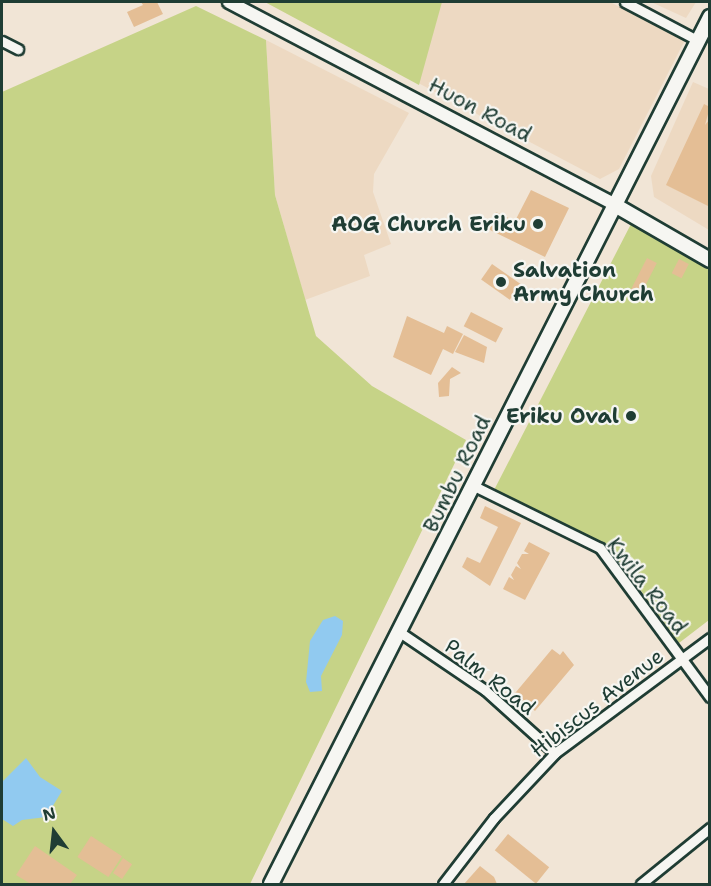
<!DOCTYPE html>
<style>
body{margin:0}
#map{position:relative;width:711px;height:886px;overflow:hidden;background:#f1e5d6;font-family:"Shantell Sans",sans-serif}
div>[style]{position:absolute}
.built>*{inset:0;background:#edd9c2}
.green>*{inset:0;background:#c6d387}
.water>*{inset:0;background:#91caf0}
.building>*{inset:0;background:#e4be95;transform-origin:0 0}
.roads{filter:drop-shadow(2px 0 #1f3d34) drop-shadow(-2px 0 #1f3d34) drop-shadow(0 2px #1f3d34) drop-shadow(0 -2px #1f3d34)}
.minor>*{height:9px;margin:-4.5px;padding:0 4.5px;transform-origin:4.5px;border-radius:4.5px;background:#f6f6f2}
.tertiary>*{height:12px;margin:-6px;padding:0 6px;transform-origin:6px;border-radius:6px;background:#f6f6f2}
.secondary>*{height:14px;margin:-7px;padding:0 7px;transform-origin:7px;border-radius:7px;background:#f6f6f2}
.dots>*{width:16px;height:16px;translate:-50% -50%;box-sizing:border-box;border:3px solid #f6f6f2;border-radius:50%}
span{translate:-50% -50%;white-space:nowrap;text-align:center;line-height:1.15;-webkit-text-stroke:4.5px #f6f6f2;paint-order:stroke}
.street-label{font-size:21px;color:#1f3d34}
.poi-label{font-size:21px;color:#1f3d34;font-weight:700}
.right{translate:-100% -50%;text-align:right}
.left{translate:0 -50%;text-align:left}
.frame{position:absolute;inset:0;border:3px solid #1f3d34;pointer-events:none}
.north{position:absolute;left:24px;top:802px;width:60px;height:60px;-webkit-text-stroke:4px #f6f6f2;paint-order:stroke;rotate:345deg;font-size:16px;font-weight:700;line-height:24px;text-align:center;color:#1f3d34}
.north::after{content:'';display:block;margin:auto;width:21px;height:27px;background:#1f3d34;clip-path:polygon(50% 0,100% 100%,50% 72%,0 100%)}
</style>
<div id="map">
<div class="built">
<div style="clip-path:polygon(265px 2px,610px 2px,685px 40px,619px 169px,600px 179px)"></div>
<div style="clip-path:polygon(651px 2px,696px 2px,686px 18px)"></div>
<div style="clip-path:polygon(266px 40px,409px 113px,374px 174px,373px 192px,391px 244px,364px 255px,370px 276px,305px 300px,275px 195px)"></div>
<div style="clip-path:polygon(693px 82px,709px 89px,709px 230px,654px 197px,651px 176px)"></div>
</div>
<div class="green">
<div style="clip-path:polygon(265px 2px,442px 2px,419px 85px)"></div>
<div style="clip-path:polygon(196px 6px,266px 40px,275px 195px,316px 336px,372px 386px,466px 440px,250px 884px,2px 884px,2px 92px)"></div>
<div style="clip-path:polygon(631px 224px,709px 269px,709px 620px,679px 643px,621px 563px,492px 494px)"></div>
</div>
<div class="water">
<div style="clip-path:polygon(335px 616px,343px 621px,342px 635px,321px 676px,322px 691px,310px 692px,306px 682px,310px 641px,323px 620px)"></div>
<div style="clip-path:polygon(26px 758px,40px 777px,62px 791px,46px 817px,22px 820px,13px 826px,2px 819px,2px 782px)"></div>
</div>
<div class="building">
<div style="clip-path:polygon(141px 2px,157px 2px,163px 14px,134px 27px,127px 12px,143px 5px)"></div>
<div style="clip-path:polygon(704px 104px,710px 107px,705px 125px,710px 119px,710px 207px,666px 185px)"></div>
<div style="clip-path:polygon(531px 190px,569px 208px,545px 257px,488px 229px,496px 212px,515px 221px)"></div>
<div style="left:647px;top:258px;width:11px;height:44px;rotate:27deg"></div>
<div style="left:679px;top:259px;width:11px;height:16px;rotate:27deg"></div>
<div style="left:492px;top:264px;width:35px;height:19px;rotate:35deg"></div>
<div style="left:471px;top:312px;width:36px;height:16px;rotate:27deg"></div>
<div style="clip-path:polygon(407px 316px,444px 333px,447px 326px,463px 334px,453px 354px,443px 349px,431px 375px,393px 357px)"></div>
<div style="clip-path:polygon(464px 335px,487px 347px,484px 363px,455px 352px)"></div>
<div style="clip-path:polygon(452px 367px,461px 373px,450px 379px,449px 396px,439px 397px,438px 383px)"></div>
<div style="clip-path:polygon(485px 506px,521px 523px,490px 586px,462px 567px,467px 557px,480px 563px,498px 527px,480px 518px)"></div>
<div style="clip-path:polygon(529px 542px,550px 553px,525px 600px,503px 589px,509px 577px,514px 580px,511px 575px,516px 566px,521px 569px,517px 563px,522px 554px,529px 554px,524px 551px)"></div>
<div style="clip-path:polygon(552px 649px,560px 655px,563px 651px,574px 665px,535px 711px,525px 702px,521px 707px,511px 698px)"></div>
<div style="left:508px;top:834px;width:53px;height:21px;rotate:39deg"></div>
<div style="left:91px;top:836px;width:37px;height:25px;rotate:33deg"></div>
<div style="clip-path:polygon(35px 846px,77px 875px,70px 884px,31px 884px,16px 875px)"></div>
<div style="left:123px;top:858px;width:11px;height:18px;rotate:34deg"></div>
<div style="clip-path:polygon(480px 866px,494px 877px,497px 884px,464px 884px)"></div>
</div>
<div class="roads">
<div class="minor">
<div style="left:625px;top:2px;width:81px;rotate:27.8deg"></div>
<div style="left:2px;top:41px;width:18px;rotate:27deg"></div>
<div style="left:474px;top:486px;width:140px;rotate:26.2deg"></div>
<div style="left:600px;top:548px;width:185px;rotate:53.6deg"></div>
<div style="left:401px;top:633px;width:102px;rotate:34.2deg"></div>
<div style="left:485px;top:690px;width:94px;rotate:42deg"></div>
<div style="left:443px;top:884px;width:83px;rotate:-52.3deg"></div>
<div style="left:494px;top:818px;width:89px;rotate:-46.8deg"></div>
<div style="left:555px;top:753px;width:193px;rotate:-36.6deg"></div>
<div style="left:641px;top:884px;width:89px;rotate:-39.1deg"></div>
</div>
<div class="tertiary">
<div style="left:229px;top:2px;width:434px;rotate:27.7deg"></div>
</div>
<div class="secondary">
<div style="left:613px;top:204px;width:112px;rotate:30deg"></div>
<div style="left:271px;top:884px;width:972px;rotate:-63.14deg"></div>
</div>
</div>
<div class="dots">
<div style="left:538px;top:224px;background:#1f3d34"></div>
<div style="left:501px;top:282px;background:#1f3d34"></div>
<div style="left:631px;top:416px;background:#1f3d34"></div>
</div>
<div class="street-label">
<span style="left:480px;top:110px;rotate:28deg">Huon Road</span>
<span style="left:457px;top:474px;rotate:-64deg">Bumbu Road</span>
<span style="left:647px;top:586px;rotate:52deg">Kwila Road</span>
<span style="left:490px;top:677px;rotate:38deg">Palm Road</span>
<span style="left:597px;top:703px;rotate:-38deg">Hibiscus Avenue</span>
</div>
<div class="poi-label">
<span class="right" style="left:526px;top:224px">AOG Church Eriku</span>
<span class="left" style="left:513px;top:282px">Salvation<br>Army Church</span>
<span class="right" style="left:619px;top:416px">Eriku Oval</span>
</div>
<div class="frame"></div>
<div class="north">N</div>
</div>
